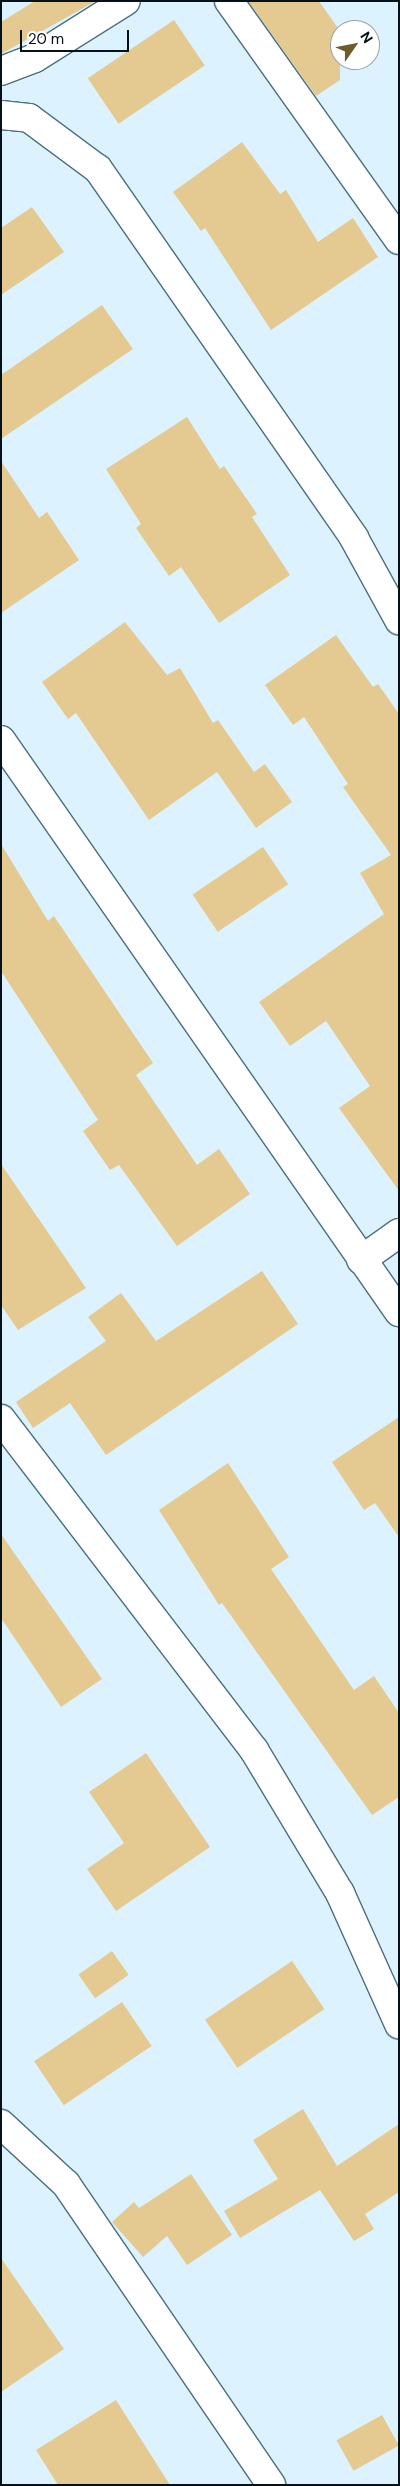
<!DOCTYPE html>
<style>
body{margin:0}
#map{position:relative;width:400px;height:2486px;overflow:hidden;background:#dcf3ff;font-family:"DM Sans",sans-serif}
div>[style]{position:absolute}
.building>*{inset:0;background:#e4c990;transform-origin:0 0}
.roads{filter:drop-shadow(1px 0 #4b6f80) drop-shadow(-1px 0 #4b6f80) drop-shadow(0 1px #4b6f80) drop-shadow(0 -1px #4b6f80)}
.minor>*{height:28px;margin:-14px;padding:0 14px;transform-origin:14px;border-radius:14px;background:#fff}
span{translate:-50% -50%;white-space:nowrap;text-align:center;line-height:1.15;-webkit-text-stroke:4px #fff;paint-order:stroke}
.frame{position:absolute;inset:0;border:2px solid #041118;pointer-events:none}
.north{position:absolute;left:330px;top:20px;width:50px;height:50px;box-sizing:border-box;background:#fff;border:1px solid #9ba0a3;border-radius:50%;rotate:57deg;font-size:14px;font-weight:700;line-height:20px;text-align:center;color:#041118}
.north::after{content:'';display:block;margin:auto;width:18px;height:22px;background:#705b2a;clip-path:polygon(50% 0,100% 100%,50% 72%,0 100%)}
.scale{position:absolute;left:20px;top:30px;width:109px;height:22px;box-sizing:border-box;border:2px solid #041118;border-top:0;padding-left:6px;font-size:15px;line-height:18px;white-space:nowrap;color:#041118;-webkit-text-stroke:4px #fff;paint-order:stroke}
</style>
<div id="map">
<div class="building">
<div style="clip-path:polygon(35px 1px,96px 1px,1px 54px,1px 22px)"></div>
<div style="clip-path:polygon(248px 1px,319px 1px,340px 31px,340px 80px,316px 96px)"></div>
<div style="left:174px;top:20px;width:55px;height:104px;rotate:56deg"></div>
<div style="clip-path:polygon(242px 142px,280px 194px,286px 190px,318px 242px,353px 218px,378px 257px,271px 330px,205px 228px,201px 231px,173px 192px)"></div>
<div style="clip-path:polygon(32px 207px,64px 252px,1px 295px,1px 228px)"></div>
<div style="clip-path:polygon(102px 305px,133px 349px,1px 439px,1px 375px)"></div>
<div style="clip-path:polygon(187px 417px,220px 469px,224px 466px,257px 514px,252px 517px,290px 575px,219px 623px,181px 567px,169px 576px,136px 528px,141px 524px,106px 469px)"></div>
<div style="clip-path:polygon(1px 461px,39px 518px,47px 512px,79px 560px,1px 613px)"></div>
<div style="clip-path:polygon(125px 622px,167px 675px,180px 668px,213px 723px,218px 720px,254px 772px,265px 764px,292px 802px,256px 828px,217px 772px,149px 820px,76px 713px,68px 719px,42px 682px)"></div>
<div style="clip-path:polygon(336px 635px,373px 687px,378px 684px,399px 714px,399px 1191px,339px 1108px,370px 1086px,326px 1021px,290px 1046px,259px 1002px,384px 914px,360px 873px,391px 855px,343px 787px,348px 784px,304px 717px,293px 725px,265px 685px)"></div>
<div style="clip-path:polygon(1px 844px,48px 921px,54px 916px,153px 1063px,136px 1075px,197px 1165px,219px 1149px,250px 1194px,177px 1246px,119px 1165px,110px 1170px,83px 1131px,98px 1120px,1px 971px)"></div>
<div style="left:263px;top:847px;width:45px;height:85px;rotate:56deg"></div>
<div style="clip-path:polygon(1px 1164px,86px 1288px,18px 1330px,1px 1305px)"></div>
<div style="clip-path:polygon(262px 1271px,298px 1324px,106px 1455px,70px 1403px,33px 1428px,16px 1402px,106px 1341px,88px 1317px,121px 1293px,156px 1341px)"></div>
<div style="clip-path:polygon(399px 1417px,399px 1537px,375px 1503px,364px 1510px,332px 1462px)"></div>
<div style="clip-path:polygon(228px 1463px,289px 1557px,271px 1569px,354px 1690px,374px 1676px,399px 1713px,399px 1797px,372px 1815px,222px 1603px,219px 1605px,159px 1510px)"></div>
<div style="clip-path:polygon(1px 1534px,102px 1679px,61px 1707px,1px 1618px)"></div>
<div style="clip-path:polygon(146px 1753px,210px 1847px,116px 1911px,87px 1869px,124px 1843px,89px 1792px)"></div>
<div style="left:112px;top:1951px;width:29px;height:41px;rotate:55deg"></div>
<div style="left:292px;top:1961px;width:58px;height:105px;rotate:56deg"></div>
<div style="left:122px;top:2002px;width:53px;height:106px;rotate:56deg"></div>
<div style="clip-path:polygon(303px 2109px,337px 2166px,399px 2124px,399px 2192px,365px 2214px,374px 2229px,354px 2241px,320px 2190px,240px 2238px,224px 2211px,278px 2179px,253px 2140px)"></div>
<div style="clip-path:polygon(191px 2174px,232px 2235px,187px 2265px,167px 2236px,143px 2257px,112px 2222px,134px 2202px,139px 2208px)"></div>
<div style="clip-path:polygon(1px 2258px,64px 2349px,1px 2392px)"></div>
<div style="clip-path:polygon(116px 2400px,170px 2485px,58px 2485px,36px 2450px)"></div>
<div style="left:382px;top:2415px;width:35px;height:52px;rotate:61deg"></div>
</div>
<div class="roads">
<div class="minor">
<div style="left:229px;top:1px;width:293px;rotate:54.6deg"></div>
<div style="left:1px;top:71px;width:36px;rotate:-21deg"></div>
<div style="left:35px;top:58px;width:107px;rotate:-32.1deg"></div>
<div style="left:1px;top:115px;width:28px;rotate:6deg"></div>
<div style="left:29px;top:118px;width:86px;rotate:36.5deg"></div>
<div style="left:98px;top:169px;width:449px;rotate:55.2deg"></div>
<div style="left:354px;top:538px;width:94px;rotate:61.2deg"></div>
<div style="left:1px;top:740px;width:697px;rotate:55.17deg"></div>
<div style="left:361px;top:1260px;width:47px;rotate:-35.4deg"></div>
<div style="left:1px;top:1419px;width:417px;rotate:52.6deg"></div>
<div style="left:254px;top:1750px;width:167px;rotate:59deg"></div>
<div style="left:340px;top:1893px;width:144px;rotate:65.8deg"></div>
<div style="left:1px;top:2124px;width:88px;rotate:42.7deg"></div>
<div style="left:66px;top:2184px;width:364px;rotate:55.7deg"></div>
</div>
</div>
<div class="frame"></div>
<div class="north">N</div>
<div class="scale">20 m</div>
</div>
